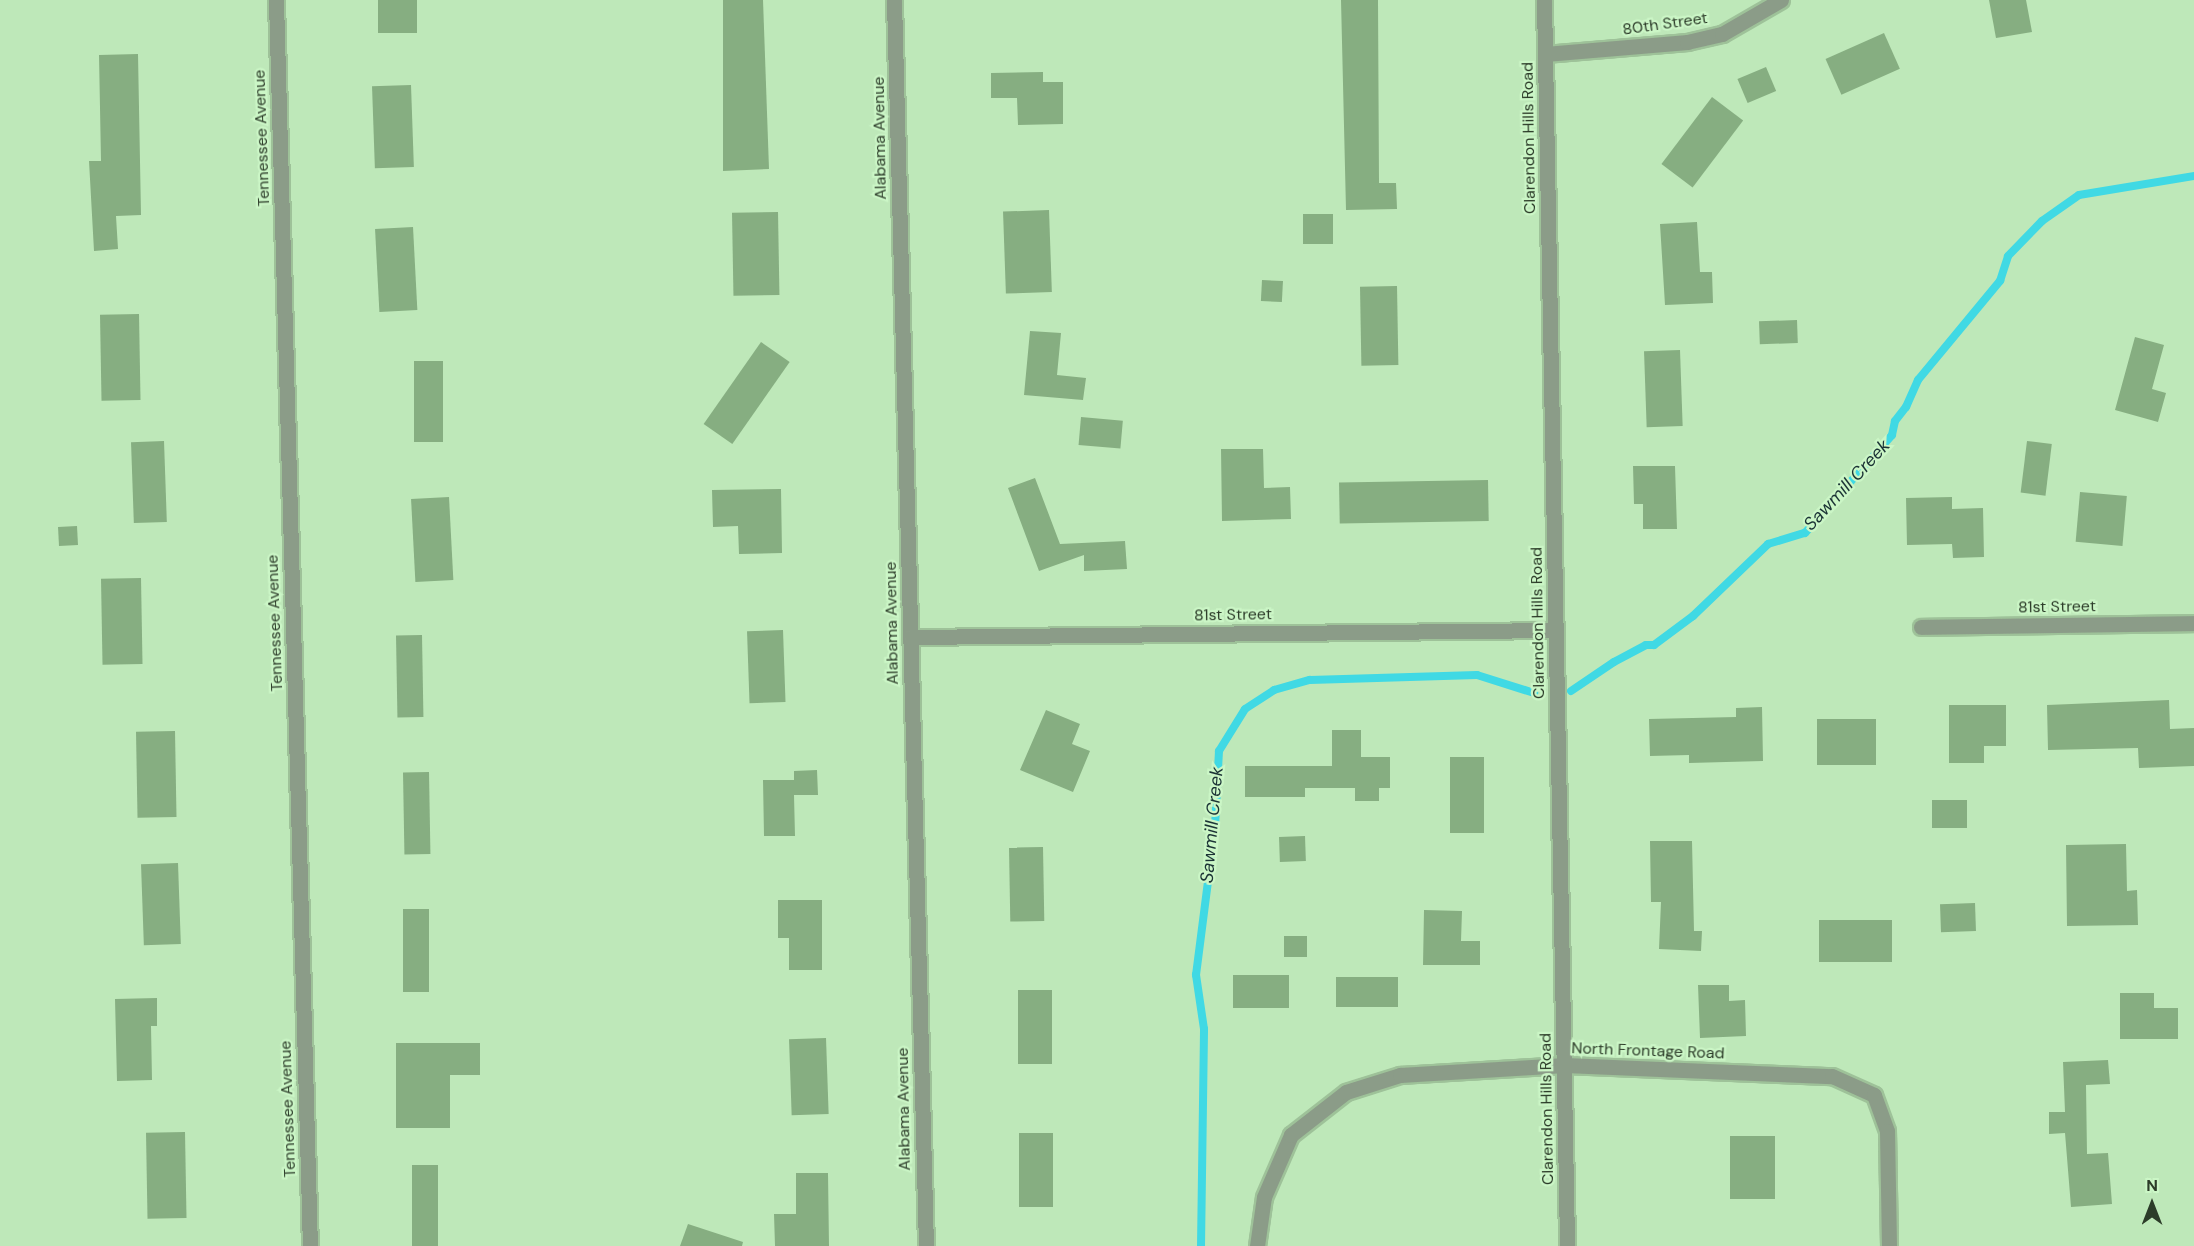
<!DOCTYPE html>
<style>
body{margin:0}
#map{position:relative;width:2194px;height:1246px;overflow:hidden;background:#bee8b9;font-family:"DM Sans",sans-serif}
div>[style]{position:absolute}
.stream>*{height:8px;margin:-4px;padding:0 4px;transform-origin:4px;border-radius:4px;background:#40d9e4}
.building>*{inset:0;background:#86ae81;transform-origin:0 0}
.roads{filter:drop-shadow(2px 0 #9ec299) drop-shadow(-2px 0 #9ec299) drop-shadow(0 2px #9ec299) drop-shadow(0 -2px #9ec299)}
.minor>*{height:15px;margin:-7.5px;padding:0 7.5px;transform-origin:7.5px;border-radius:7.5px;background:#8b9c88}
.tertiary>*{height:15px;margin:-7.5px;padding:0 7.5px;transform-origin:7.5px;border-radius:7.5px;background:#8b9c88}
span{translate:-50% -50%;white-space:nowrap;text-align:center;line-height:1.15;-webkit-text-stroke:4.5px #cbf6c6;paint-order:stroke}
.street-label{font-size:16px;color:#2c3c29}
.water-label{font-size:18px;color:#1b3335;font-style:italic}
.north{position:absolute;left:2122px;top:1174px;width:60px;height:60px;-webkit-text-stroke:4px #cbf6c6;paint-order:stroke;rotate:0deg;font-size:16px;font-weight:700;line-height:24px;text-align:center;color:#2c3c29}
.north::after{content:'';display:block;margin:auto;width:21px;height:27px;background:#2c3c29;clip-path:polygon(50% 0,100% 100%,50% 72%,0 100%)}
</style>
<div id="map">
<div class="stream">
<div style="left:1571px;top:691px;width:52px;rotate:-34deg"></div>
<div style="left:1614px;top:662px;width:36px;rotate:-28deg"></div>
<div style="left:1646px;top:645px;width:8px"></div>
<div style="left:1654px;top:645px;width:49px;rotate:-36.6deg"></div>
<div style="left:1693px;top:616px;width:104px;rotate:-43.8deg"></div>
<div style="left:1768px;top:544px;width:39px;rotate:-17deg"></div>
<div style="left:1805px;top:533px;width:131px;rotate:-48.4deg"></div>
<div style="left:1892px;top:435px;width:14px;rotate:-78deg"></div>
<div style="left:1895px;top:421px;width:18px;rotate:-52deg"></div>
<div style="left:1906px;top:407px;width:30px;rotate:-66deg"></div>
<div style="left:1918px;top:380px;width:129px;rotate:-50.4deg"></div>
<div style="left:2000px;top:281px;width:26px;rotate:-72deg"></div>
<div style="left:2008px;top:256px;width:49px;rotate:-45.8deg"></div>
<div style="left:2042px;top:221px;width:45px;rotate:-35.1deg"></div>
<div style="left:2079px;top:195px;width:117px;rotate:-9.4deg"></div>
<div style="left:1201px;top:1246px;width:217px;rotate:-89.2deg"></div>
<div style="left:1204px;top:1029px;width:55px;rotate:-98.4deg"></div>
<div style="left:1196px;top:975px;width:149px;rotate:-82.7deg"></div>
<div style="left:1215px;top:827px;width:76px;rotate:-87deg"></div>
<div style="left:1219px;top:751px;width:49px;rotate:-58.2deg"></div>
<div style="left:1245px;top:709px;width:35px;rotate:-33deg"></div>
<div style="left:1274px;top:690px;width:37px;rotate:-16deg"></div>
<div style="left:1310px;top:680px;width:167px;rotate:-1.7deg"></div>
<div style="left:1477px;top:675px;width:60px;rotate:17.5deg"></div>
</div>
<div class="building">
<div style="left:378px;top:0;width:39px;height:33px"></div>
<div style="clip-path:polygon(723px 0,763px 0,769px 169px,723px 171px)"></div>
<div style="clip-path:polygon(1341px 0,1378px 0,1379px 183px,1396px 183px,1397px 209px,1346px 210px)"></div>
<div style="clip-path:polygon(1989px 0,2026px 0,2032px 32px,1996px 38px)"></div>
<div style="left:1884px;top:33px;width:39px;height:64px;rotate:66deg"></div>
<div style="clip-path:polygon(138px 54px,141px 215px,116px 216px,118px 249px,94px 251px,89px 161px,101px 161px,99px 55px)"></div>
<div style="left:1766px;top:67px;width:26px;height:31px;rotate:67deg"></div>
<div style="clip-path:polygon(1043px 72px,1043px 82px,1063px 82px,1063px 124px,1018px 125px,1017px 98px,991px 98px,991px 73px)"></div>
<div style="left:411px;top:85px;width:82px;height:39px;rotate:88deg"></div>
<div style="left:1712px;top:97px;width:39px;height:84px;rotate:37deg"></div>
<div style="left:1049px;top:210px;width:82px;height:46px;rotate:88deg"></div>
<div style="left:778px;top:212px;width:83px;height:46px;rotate:89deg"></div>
<div style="left:1303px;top:214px;width:30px;height:30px"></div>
<div style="clip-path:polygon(1697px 222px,1700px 272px,1712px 272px,1713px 303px,1665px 305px,1660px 224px)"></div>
<div style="left:413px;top:227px;width:83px;height:38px;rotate:87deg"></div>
<div style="left:1262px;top:280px;width:21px;height:21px;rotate:3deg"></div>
<div style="left:1397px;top:286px;width:79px;height:37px;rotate:89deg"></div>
<div style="left:139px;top:314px;width:86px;height:39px;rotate:89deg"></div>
<div style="left:1797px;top:320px;width:23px;height:38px;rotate:88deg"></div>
<div style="clip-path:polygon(1030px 331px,1061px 333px,1057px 375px,1086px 378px,1083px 400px,1024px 395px)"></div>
<div style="clip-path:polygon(2135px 337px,2164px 345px,2152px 389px,2166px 393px,2158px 422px,2115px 410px)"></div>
<div style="left:761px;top:342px;width:35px;height:100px;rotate:35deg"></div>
<div style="left:1680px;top:350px;width:76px;height:36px;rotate:88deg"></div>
<div style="left:414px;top:361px;width:29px;height:81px"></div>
<div style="left:1081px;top:417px;width:42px;height:28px;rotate:5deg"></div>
<div style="left:164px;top:441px;width:81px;height:33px;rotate:88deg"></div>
<div style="left:2027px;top:441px;width:25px;height:52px;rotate:7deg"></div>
<div style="clip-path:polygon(1221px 449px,1263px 449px,1264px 488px,1290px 487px,1291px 519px,1222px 521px)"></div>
<div style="clip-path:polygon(1633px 466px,1675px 466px,1677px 529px,1643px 529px,1643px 504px,1634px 504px)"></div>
<div style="clip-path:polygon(1035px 478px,1060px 544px,1125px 541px,1127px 569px,1084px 571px,1084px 555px,1039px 571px,1008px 488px)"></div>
<div style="left:1488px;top:480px;width:41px;height:149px;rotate:89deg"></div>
<div style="clip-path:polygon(781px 489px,782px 553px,739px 554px,738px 526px,713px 527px,712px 490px)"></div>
<div style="left:2080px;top:492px;width:47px;height:50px;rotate:5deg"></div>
<div style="left:449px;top:497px;width:83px;height:38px;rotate:87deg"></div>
<div style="clip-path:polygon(1952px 497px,1952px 509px,1983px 508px,1984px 557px,1953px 558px,1952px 544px,1907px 545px,1906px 498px)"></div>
<div style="left:77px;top:526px;width:19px;height:19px;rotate:87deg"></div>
<div style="left:141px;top:578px;width:86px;height:40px;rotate:89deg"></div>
<div style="left:783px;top:630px;width:72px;height:36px;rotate:88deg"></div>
<div style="left:422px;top:635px;width:82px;height:26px;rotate:89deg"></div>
<div style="clip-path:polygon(2169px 700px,2170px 729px,2194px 728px,2194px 766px,2139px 768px,2138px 748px,2048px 750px,2047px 705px)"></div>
<div style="clip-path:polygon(1949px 705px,2006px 705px,2006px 746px,1984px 746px,1984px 763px,1949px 763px)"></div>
<div style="clip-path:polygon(1762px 707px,1763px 761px,1689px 763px,1689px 755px,1650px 756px,1649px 719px,1736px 717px,1736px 708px)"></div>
<div style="clip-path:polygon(1046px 710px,1080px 724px,1072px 744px,1090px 751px,1073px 792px,1020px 770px)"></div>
<div style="left:1817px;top:719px;width:59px;height:46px"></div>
<div style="clip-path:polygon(1332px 730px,1361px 730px,1361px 757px,1390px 757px,1390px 788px,1379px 788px,1379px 801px,1355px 801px,1355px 788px,1305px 788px,1305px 797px,1245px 797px,1245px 766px,1332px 766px)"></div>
<div style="left:175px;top:731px;width:86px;height:39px;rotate:89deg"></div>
<div style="left:1450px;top:757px;width:34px;height:76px"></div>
<div style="clip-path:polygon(817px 770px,818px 795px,794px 795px,795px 836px,764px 836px,763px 780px,794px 780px,794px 771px)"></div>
<div style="left:429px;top:772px;width:82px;height:26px;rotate:89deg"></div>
<div style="left:1932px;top:800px;width:35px;height:28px"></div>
<div style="left:1305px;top:836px;width:25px;height:26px;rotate:88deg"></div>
<div style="clip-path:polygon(1650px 841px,1692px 841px,1694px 931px,1702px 931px,1701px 951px,1659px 949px,1661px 902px,1651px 902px)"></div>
<div style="clip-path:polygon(2126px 844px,2127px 891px,2137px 890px,2138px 925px,2067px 926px,2066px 845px)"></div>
<div style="left:1043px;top:847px;width:74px;height:34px;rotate:89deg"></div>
<div style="left:178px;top:863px;width:81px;height:37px;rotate:88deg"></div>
<div style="clip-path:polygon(778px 900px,822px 900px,822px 970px,789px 970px,789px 938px,778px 938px)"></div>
<div style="left:1975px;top:903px;width:28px;height:35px;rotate:88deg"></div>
<div style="left:403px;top:909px;width:26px;height:83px"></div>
<div style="clip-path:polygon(1424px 910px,1462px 911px,1461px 941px,1480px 941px,1480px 965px,1423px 965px)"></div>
<div style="left:1892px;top:920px;width:42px;height:73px;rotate:90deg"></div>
<div style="left:1284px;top:936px;width:23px;height:21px"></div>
<div style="left:1233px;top:975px;width:56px;height:33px"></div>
<div style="left:1336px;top:977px;width:62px;height:30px"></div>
<div style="clip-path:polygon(1698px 985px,1729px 985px,1729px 1001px,1745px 1000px,1746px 1036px,1700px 1038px)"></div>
<div style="left:1018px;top:990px;width:34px;height:74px"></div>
<div style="clip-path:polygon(2120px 993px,2154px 993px,2154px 1008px,2178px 1008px,2178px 1039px,2120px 1039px)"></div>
<div style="clip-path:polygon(157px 998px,157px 1026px,151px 1026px,152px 1080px,117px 1081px,115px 999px)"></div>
<div style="left:826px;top:1038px;width:76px;height:37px;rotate:88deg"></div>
<div style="clip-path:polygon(396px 1043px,480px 1043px,480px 1075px,450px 1075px,450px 1128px,396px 1128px)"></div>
<div style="clip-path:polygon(2108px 1060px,2110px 1084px,2086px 1085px,2087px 1154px,2108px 1153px,2112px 1204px,2071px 1207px,2065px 1133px,2049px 1134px,2049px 1112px,2065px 1112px,2063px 1062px)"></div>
<div style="left:185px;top:1132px;width:86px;height:39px;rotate:89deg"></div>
<div style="left:1019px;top:1133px;width:34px;height:74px"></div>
<div style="left:1730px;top:1136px;width:45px;height:63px"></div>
<div style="left:412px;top:1165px;width:26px;height:81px"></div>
<div style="clip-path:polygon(796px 1173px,828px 1173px,829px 1246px,775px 1246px,774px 1214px,796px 1214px)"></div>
<div style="clip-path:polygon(688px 1224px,743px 1242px,742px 1246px,680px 1246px)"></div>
</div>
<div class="roads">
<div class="minor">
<div style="left:276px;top:0;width:1246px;rotate:88.44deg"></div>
<div style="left:894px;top:0;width:1246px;rotate:88.53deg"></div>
<div style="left:1545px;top:54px;width:143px;rotate:-4.8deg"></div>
<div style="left:1687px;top:42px;width:36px;rotate:-13deg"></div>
<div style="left:1722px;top:34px;width:68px;rotate:-30deg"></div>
<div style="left:1921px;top:627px;width:273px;rotate:-0.8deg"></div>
<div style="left:911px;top:637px;width:645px;rotate:-0.62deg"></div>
<div style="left:1257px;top:1246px;width:49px;rotate:-81.9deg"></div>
<div style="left:1264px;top:1197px;width:68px;rotate:-66.5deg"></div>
<div style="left:1291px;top:1135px;width:70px;rotate:-38deg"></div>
<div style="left:1346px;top:1092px;width:57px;rotate:-17.5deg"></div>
<div style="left:1400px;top:1075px;width:165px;rotate:-3.5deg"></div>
<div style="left:1565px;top:1065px;width:267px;rotate:2.4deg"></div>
<div style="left:1832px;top:1076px;width:46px;rotate:24.3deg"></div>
<div style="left:1874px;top:1095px;width:38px;rotate:70deg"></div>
<div style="left:1887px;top:1131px;width:115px;rotate:89deg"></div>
</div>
<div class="tertiary">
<div style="left:1544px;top:0;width:1246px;rotate:88.94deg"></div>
</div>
</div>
<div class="street-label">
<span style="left:1665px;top:24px;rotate:-8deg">80th Street</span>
<span style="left:262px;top:138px;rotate:-92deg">Tennessee Avenue</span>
<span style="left:880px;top:138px;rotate:-91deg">Alabama Avenue</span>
<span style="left:1529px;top:138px;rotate:-91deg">Clarendon Hills Road</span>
<span style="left:2057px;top:607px;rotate:-1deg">81st Street</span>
<span style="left:1233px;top:615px;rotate:-1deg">81st Street</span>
<span style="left:275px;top:623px;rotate:-92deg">Tennessee Avenue</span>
<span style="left:892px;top:623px;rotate:-91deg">Alabama Avenue</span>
<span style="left:1538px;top:623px;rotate:-91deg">Clarendon Hills Road</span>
<span style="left:1648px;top:1051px;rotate:2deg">North Frontage Road</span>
<span style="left:288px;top:1109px;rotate:-92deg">Tennessee Avenue</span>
<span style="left:904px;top:1109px;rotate:-91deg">Alabama Avenue</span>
<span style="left:1547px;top:1109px;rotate:-91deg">Clarendon Hills Road</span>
</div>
<div class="water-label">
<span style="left:1847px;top:485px;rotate:-47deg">Sawmill Creek</span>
<span style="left:1212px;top:825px;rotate:-85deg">Sawmill Creek</span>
</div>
<div class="north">N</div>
</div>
